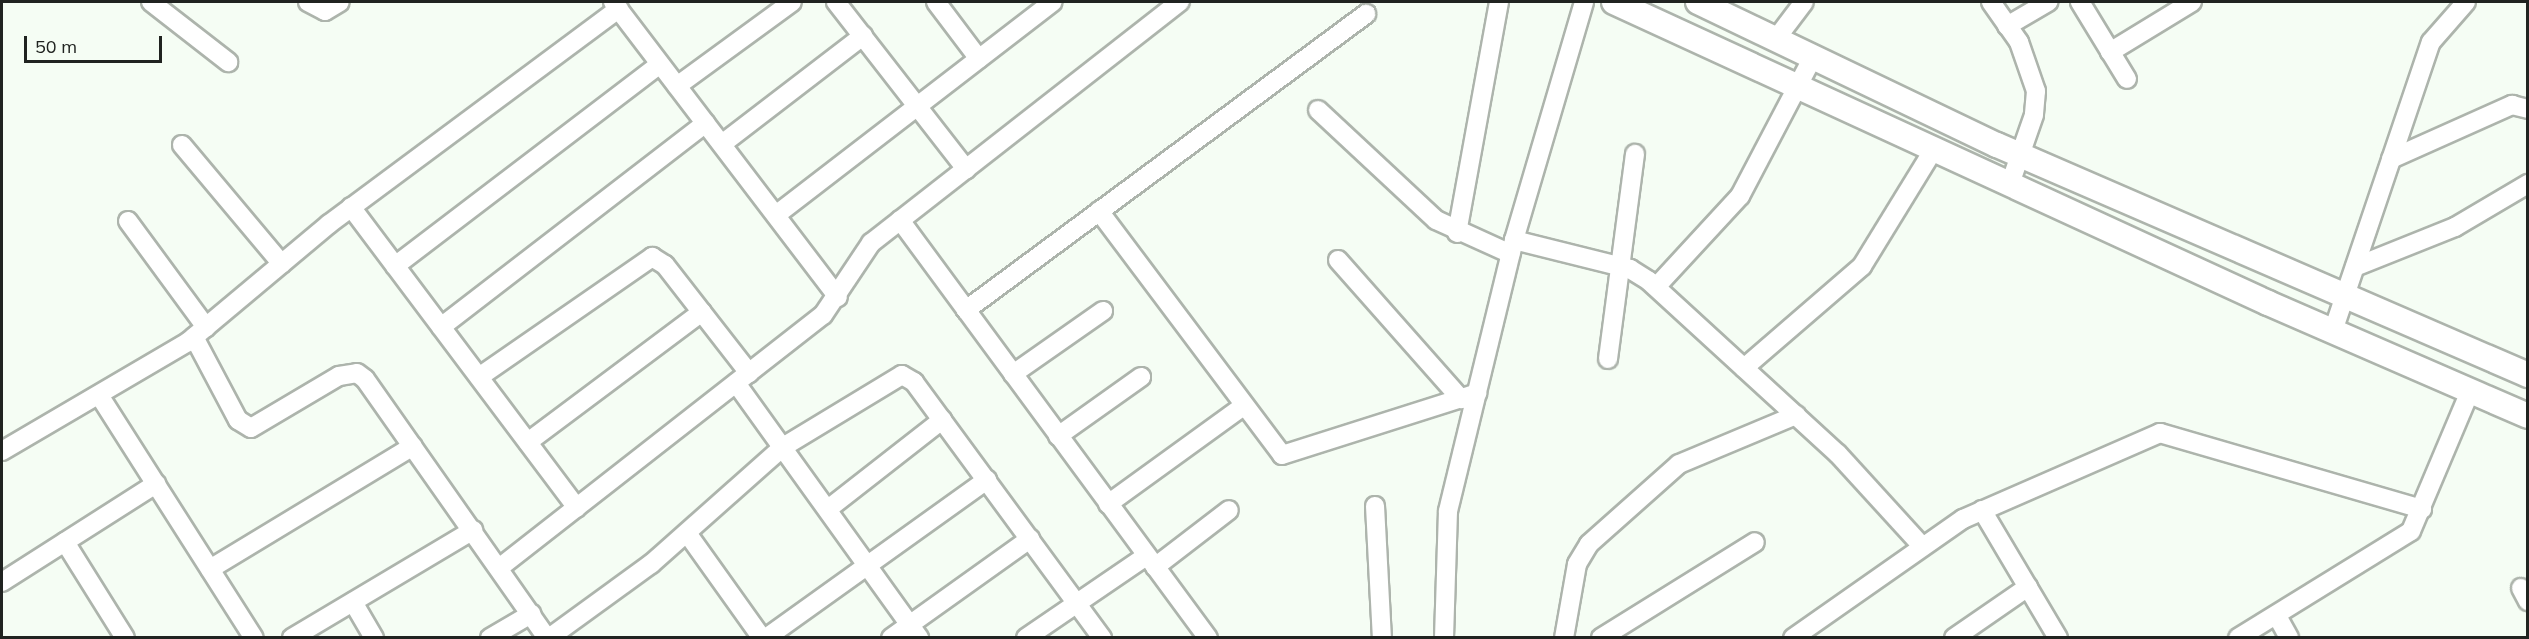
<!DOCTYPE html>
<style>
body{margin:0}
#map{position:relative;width:2529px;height:639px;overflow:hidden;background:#f5fdf4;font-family:Mulish,sans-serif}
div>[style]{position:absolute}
.roads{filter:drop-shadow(2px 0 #adb4ac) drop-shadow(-2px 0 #adb4ac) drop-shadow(0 2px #adb4ac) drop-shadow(0 -2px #adb4ac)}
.street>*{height:18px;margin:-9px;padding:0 9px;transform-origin:9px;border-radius:9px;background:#fff}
.secondary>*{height:24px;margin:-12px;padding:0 12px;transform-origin:12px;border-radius:12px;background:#fff}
span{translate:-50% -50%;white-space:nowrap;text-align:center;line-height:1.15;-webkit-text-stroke:4.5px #f5fdf4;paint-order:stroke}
.frame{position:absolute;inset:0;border:3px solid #202320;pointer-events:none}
.scale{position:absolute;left:24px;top:36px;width:138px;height:27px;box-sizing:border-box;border:3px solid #202320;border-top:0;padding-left:8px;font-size:18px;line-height:21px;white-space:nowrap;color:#202320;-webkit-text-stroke:4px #f5fdf4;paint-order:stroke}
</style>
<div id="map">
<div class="roads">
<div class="street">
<div style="left:151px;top:2px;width:98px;rotate:37.9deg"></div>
<div style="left:308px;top:2px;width:19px;rotate:28deg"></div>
<div style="left:325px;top:11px;width:17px;rotate:-31deg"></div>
<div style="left:613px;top:2px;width:371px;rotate:52.7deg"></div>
<div style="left:836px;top:2px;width:212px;rotate:52.1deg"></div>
<div style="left:936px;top:2px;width:71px;rotate:53deg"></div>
<div style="left:1991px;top:2px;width:49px;rotate:55deg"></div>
<div style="left:2019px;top:42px;width:52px;rotate:70.9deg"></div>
<div style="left:2036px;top:91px;width:24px;rotate:95deg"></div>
<div style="left:2034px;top:115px;width:73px;rotate:109.2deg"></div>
<div style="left:2080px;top:2px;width:90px;rotate:58.6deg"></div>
<div style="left:2007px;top:26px;width:48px;rotate:-30.3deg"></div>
<div style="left:1776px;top:39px;width:46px;rotate:-52.9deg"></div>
<div style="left:2110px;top:52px;width:96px;rotate:-31.4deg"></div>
<div style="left:677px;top:86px;width:142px;rotate:-36.1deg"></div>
<div style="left:1318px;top:110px;width:161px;rotate:43deg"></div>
<div style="left:1436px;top:220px;width:82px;rotate:24.4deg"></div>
<div style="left:722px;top:144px;width:178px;rotate:-37.5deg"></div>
<div style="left:182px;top:145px;width:155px;rotate:50deg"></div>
<div style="left:2391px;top:159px;width:133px;rotate:-24.1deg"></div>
<div style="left:2512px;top:105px;width:16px;rotate:14deg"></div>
<div style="left:351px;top:207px;width:376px;rotate:53.1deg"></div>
<div style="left:1099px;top:211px;width:305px;rotate:53.1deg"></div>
<div style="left:1282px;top:455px;width:205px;rotate:-17.6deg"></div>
<div style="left:776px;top:215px;width:349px;rotate:-37.6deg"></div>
<div style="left:900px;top:220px;width:519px;rotate:53.62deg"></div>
<div style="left:128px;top:221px;width:132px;rotate:53.7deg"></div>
<div style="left:1457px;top:233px;width:235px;rotate:-79.7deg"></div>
<div style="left:1514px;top:240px;width:120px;rotate:14deg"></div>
<div style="left:1630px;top:269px;width:22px;rotate:32deg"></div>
<div style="left:1649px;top:281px;width:256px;rotate:42.5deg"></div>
<div style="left:1838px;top:454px;width:125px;rotate:47.6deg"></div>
<div style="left:1338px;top:260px;width:186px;rotate:48.5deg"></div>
<div style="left:395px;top:266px;width:333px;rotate:-37.3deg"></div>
<div style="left:2355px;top:267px;width:108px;rotate:-21.8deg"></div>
<div style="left:2455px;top:227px;width:85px;rotate:-30.5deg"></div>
<div style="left:1656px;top:287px;width:124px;rotate:-47.3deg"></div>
<div style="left:1740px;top:196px;width:157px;rotate:-62.3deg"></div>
<div style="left:966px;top:310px;width:498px;rotate:-36.5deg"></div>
<div style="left:441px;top:327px;width:334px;rotate:-37.6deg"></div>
<div style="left:2333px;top:331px;width:305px;rotate:-71.3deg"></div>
<div style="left:2431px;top:42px;width:53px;rotate:-48.8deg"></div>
<div style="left:194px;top:337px;width:94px;rotate:62.1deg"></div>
<div style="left:238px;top:420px;width:15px;rotate:32deg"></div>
<div style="left:251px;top:428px;width:102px;rotate:-30.6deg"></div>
<div style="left:339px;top:376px;width:18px;rotate:-9deg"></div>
<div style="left:357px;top:373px;width:10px;rotate:37deg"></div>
<div style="left:365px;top:379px;width:317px;rotate:54.9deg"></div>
<div style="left:1608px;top:359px;width:207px;rotate:-82.5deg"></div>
<div style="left:1744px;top:368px;width:156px;rotate:-40.8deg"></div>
<div style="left:1862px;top:266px;width:137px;rotate:-58.4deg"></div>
<div style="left:1013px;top:374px;width:110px;rotate:-35deg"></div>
<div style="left:479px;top:377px;width:211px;rotate:-34.7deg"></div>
<div style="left:652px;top:257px;width:15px;rotate:32deg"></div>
<div style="left:665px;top:265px;width:137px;rotate:52.1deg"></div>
<div style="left:736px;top:383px;width:314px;rotate:54.3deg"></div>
<div style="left:99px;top:395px;width:288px;rotate:57.5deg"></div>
<div style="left:1058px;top:436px;width:102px;rotate:-35.4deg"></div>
<div style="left:528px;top:442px;width:217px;rotate:-36.8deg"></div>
<div style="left:2px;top:451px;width:216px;rotate:-30.4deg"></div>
<div style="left:188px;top:342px;width:184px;rotate:-39.9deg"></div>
<div style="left:329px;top:224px;width:361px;rotate:-36.6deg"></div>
<div style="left:1108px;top:504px;width:165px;rotate:-35.9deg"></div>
<div style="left:1375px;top:506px;width:132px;rotate:87deg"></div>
<div style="left:828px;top:509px;width:145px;rotate:-38deg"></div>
<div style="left:1982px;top:510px;width:149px;rotate:59.3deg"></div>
<div style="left:687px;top:533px;width:129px;rotate:54.5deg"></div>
<div style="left:65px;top:542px;width:113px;rotate:58deg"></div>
<div style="left:1155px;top:567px;width:93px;rotate:-37.6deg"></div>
<div style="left:499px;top:568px;width:411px;rotate:-38deg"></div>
<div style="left:823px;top:315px;width:87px;rotate:-56.3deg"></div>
<div style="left:871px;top:243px;width:392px;rotate:-38deg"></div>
<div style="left:210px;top:569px;width:237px;rotate:-31.2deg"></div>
<div style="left:2px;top:582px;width:183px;rotate:-32.5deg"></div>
<div style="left:2521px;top:588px;width:15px;rotate:62deg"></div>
<div style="left:353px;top:602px;width:42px;rotate:59.7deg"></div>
<div style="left:2277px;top:616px;width:25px;rotate:61deg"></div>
<div style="left:292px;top:638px;width:211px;rotate:-30.8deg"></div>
<div style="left:490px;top:638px;width:48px;rotate:-30.3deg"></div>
<div style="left:549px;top:638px;width:126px;rotate:-36deg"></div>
<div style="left:651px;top:564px;width:176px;rotate:-41.6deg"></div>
<div style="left:783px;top:447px;width:139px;rotate:-31.2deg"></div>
<div style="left:902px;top:375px;width:14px;rotate:30deg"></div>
<div style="left:914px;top:382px;width:318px;rotate:53.7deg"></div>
<div style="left:766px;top:638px;width:272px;rotate:-35.6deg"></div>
<div style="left:891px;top:638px;width:171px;rotate:-35.5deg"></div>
<div style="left:1026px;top:638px;width:145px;rotate:-34.3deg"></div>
<div style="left:1444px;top:638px;width:127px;rotate:-88.2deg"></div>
<div style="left:1448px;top:511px;width:279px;rotate:-76.3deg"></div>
<div style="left:1514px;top:240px;width:248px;rotate:-73.6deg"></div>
<div style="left:1564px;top:638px;width:75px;rotate:-80deg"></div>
<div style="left:1577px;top:564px;width:23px;rotate:-59deg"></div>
<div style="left:1589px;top:544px;width:120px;rotate:-41.6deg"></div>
<div style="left:1679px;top:464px;width:127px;rotate:-22.7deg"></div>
<div style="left:1601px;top:638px;width:181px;rotate:-31.9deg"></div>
<div style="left:1793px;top:638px;width:208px;rotate:-35deg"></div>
<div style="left:1963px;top:519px;width:215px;rotate:-23.6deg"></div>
<div style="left:2160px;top:433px;width:273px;rotate:16.2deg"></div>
<div style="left:1954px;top:638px;width:90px;rotate:-34.6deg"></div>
<div style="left:2238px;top:638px;width:203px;rotate:-31.7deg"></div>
<div style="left:2411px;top:531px;width:152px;rotate:-67.1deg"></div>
</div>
<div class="secondary">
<div style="left:1614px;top:2px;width:720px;rotate:24.71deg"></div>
<div style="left:2268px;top:303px;width:283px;rotate:23.5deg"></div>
<div style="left:1698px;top:2px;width:331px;rotate:25.6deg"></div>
<div style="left:1997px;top:145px;width:579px;rotate:23.42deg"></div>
</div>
</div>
<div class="frame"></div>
<div class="scale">50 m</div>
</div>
